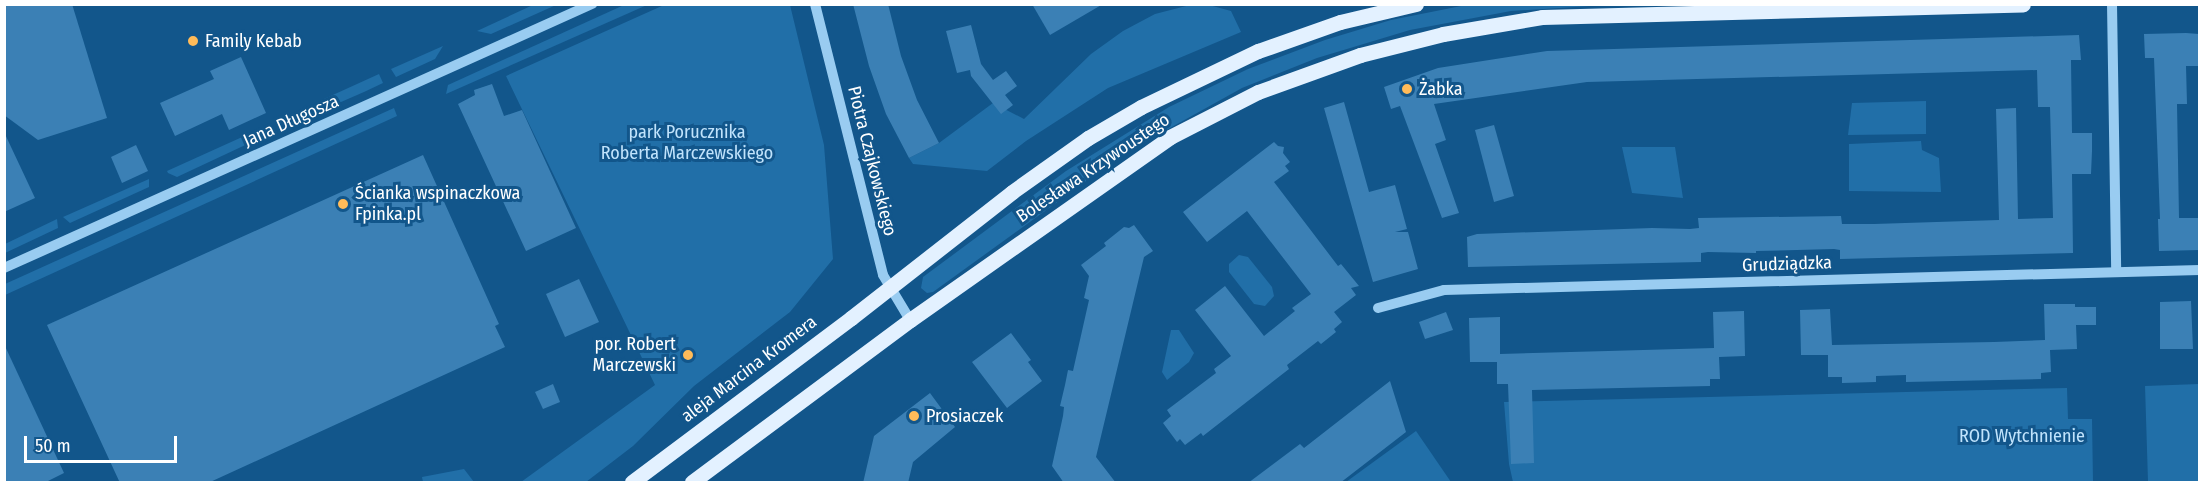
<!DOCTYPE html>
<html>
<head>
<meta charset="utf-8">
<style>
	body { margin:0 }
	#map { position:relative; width:2204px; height:487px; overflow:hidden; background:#12568b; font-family:"Fira Sans Condensed",sans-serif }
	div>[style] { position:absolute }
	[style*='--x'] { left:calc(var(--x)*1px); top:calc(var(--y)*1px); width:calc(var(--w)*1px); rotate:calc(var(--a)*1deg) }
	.green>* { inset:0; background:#216fa8 }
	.building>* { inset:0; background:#3b80b5 }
	.minor>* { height:10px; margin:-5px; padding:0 5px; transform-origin:5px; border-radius:5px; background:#99ccf1 }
	.major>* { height:15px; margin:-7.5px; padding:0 7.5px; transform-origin:7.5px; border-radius:7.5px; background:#e3f1ff }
	.dots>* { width:16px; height:16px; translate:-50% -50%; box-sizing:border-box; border:3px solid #12568b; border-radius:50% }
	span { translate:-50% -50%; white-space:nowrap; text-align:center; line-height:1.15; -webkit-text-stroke:6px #12568b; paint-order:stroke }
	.poi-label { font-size:18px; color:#fff }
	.left { translate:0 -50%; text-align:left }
	.right { translate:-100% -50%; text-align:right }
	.street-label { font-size:18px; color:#fff }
	.park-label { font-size:18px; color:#c0e3fc }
	.frame { position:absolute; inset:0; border:6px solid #fff; pointer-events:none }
	.scale { position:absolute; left:24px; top:436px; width:153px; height:27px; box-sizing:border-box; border:3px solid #fff; border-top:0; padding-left:8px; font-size:18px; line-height:21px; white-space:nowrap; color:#fff; -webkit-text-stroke:4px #12568b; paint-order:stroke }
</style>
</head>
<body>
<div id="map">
	<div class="green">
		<i style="clip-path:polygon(1471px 4px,1606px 5px,1511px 11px,1410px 30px,1317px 58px,1242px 88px,1125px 153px,933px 292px,927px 293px,921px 288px,923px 277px,1066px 171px,1169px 107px,1248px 69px,1325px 40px,1391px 20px)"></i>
		<i style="clip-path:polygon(533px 5px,556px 5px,491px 34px,477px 31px)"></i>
		<i style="clip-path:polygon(624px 5px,647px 5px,446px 94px,448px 85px)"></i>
		<i style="clip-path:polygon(664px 5px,790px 5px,824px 145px,833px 259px,790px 312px,694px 386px,633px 446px,586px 482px,521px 482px,655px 385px,506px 76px)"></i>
		<i style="clip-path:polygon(1190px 5px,1209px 5px,1231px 11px,1241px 32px,1108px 88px,1026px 141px,987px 171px,913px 164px,909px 158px,939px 143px,993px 103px,1024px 119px,1091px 54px,1123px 31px,1155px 14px)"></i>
		<i style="clip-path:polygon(443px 46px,435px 59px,396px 77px,391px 69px)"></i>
		<i style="clip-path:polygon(379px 74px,383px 83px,364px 92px,341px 102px,324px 99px)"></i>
		<i style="clip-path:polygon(1926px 101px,1926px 134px,1848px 135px,1852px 103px)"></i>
		<i style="clip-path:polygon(394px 108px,397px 116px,5px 295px,5px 284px)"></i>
		<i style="clip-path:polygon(269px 125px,269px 134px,177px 177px,168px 173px,167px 171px)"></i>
		<i style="clip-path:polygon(1921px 141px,1922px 150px,1939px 158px,1941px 192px,1849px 191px,1849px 144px)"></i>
		<i style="clip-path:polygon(1622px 147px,1675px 147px,1683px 198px,1632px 193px)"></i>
		<i style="clip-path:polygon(149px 179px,149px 187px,70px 223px,63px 217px)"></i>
		<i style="clip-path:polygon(57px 219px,58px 228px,5px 253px,5px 244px)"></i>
		<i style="clip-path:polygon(1239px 255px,1248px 257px,1272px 287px,1274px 296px,1265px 306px,1254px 304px,1229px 272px,1229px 264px)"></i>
		<i style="clip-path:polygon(1171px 330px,1179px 330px,1194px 353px,1189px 362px,1167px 380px,1162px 372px)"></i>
		<i style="clip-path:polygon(2199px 384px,2199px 482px,2148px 482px,2145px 386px)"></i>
		<i style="clip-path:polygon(2067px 388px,2068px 419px,2092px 419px,2093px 482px,1513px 482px,1509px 464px,1504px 402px)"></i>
		<i style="clip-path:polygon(1416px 431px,1451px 482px,1346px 482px)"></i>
		<i style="clip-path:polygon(464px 469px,474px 482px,423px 482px,422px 477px)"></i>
	</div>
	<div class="building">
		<i style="clip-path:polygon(4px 4px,72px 4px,107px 118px,38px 140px,4px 115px)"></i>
		<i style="clip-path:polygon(853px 4px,888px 4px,901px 56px,917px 100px,939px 143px,909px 158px,886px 114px,869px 66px)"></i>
		<i style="clip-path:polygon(1032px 4px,1103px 4px,1050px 35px)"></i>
		<i style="clip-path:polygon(971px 25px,981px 64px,993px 80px,1006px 71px,1017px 86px,1005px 95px,1013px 105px,1001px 114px,971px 76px,970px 70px,957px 73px,946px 31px)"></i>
		<i style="clip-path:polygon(2186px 33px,2199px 34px,2199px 66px,2186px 66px,2187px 104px,2177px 104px,2179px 218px,2199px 218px,2199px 250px,2159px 251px,2158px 219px,2160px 219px,2154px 58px,2145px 58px,2144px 34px)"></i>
		<i style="clip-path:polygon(2079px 35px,2081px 60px,2071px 60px,2072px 133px,2092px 133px,2092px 151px,2091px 174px,2072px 174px,2073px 253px,1840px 259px,1840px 250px,1834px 249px,1756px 251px,1756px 253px,1708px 252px,1701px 253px,1701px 262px,1468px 267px,1467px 237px,1477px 234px,1652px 228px,1690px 229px,1699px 228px,1698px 218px,1841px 216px,1842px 224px,1874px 224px,1999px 220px,1996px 109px,2016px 108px,2018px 219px,2053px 218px,2050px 107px,2038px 107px,2037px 70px,1587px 82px,1434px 104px,1446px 140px,1435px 144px,1459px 213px,1442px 218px,1400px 106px,1391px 109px,1384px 87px,1438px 68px,1547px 51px)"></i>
		<i style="clip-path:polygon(241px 57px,266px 113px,229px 130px,222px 114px,175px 136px,160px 103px,214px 79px,210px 71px)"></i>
		<i style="clip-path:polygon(492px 84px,504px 116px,522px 110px,576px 228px,526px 251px,458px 104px,475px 95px,474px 90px)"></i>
		<i style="clip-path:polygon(1344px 102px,1369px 192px,1395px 185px,1407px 229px,1395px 232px,1408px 232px,1418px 269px,1373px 282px,1324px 108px)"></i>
		<i style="clip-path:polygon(1494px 125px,1514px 196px,1494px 202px,1475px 130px)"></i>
		<i style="clip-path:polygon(4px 132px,35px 198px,4px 212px)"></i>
		<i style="clip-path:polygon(1274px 142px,1278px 146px,1284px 147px,1283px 153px,1290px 162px,1285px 166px,1289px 171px,1274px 182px,1338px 266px,1341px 264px,1359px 286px,1351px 288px,1356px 295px,1334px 312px,1342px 322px,1334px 329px,1336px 332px,1321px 344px,1318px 341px,1287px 365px,1289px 369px,1203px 436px,1201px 433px,1185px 445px,1180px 439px,1177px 442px,1163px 423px,1171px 416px,1167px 410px,1216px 373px,1214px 369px,1231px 356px,1195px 310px,1225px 286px,1264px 336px,1295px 311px,1292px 308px,1311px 294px,1247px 211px,1207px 242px,1183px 212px)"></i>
		<i style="clip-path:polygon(136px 145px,148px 171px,122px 183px,111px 157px)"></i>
		<i style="clip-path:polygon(423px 155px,499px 324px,495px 326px,505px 347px,208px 483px,120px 483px,47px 325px)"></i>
		<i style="clip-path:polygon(1134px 225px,1153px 251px,1144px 257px,1096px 457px,1116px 483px,1064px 483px,1052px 466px,1063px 416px,1064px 407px,1060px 406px,1065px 385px,1068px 370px,1073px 371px,1075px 362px,1089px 300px,1084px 298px,1089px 276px,1081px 265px,1106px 246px,1104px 243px,1124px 227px,1129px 228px)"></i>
		<i style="clip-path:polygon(579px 279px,599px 322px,565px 337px,546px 294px)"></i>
		<i style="clip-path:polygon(2191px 301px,2193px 349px,2160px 349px,2160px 302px)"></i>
		<i style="clip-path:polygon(2044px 304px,2075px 304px,2075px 307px,2096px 307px,2096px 325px,2076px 325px,2077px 349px,2050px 350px,2051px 372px,2041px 373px,2041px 379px,1906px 382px,1906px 375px,1876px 376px,1876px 382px,1842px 383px,1842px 377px,1828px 377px,1828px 355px,1801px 355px,1800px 310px,1830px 309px,1832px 345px,1994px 342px,2045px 340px)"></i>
		<i style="clip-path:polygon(1744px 311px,1745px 356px,1719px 357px,1720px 379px,1710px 379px,1710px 386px,1532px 390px,1534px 463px,1511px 464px,1508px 384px,1497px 384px,1497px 362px,1470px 362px,1469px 318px,1500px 317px,1500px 354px,1608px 351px,1714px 348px,1713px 312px)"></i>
		<i style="clip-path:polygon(1446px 312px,1453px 330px,1425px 339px,1419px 322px)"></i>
		<i style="clip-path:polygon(1011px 333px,1031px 360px,1028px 362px,1042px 381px,1007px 408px,972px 362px)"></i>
		<i style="clip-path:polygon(4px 344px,64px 473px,44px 483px,4px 483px)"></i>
		<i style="clip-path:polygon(1390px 381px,1406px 432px,1340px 483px,1248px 483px,1300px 444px,1304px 448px)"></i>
		<i style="clip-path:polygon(553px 384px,560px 402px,543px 409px,535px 392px)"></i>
		<i style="clip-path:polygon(930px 393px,955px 427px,913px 462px,908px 483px,863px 483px,874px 436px)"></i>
	</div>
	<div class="minor">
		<i style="--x:815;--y:4;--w:279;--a:75.9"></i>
		<i style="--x:883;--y:275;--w:52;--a:59"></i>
		<i style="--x:2112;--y:4;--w:268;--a:89.1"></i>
		<i style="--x:4;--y:268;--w:645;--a:-24.18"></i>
		<i style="--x:1378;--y:308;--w:68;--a:-15.3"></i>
		<i style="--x:1444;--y:290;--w:756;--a:-1.52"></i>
	</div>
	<div class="major">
		<i style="--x:632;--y:482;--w:274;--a:-36.8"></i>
		<i style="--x:851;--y:318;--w:204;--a:-38"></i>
		<i style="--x:1012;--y:192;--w:93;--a:-35.4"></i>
		<i style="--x:1088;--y:138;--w:61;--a:-30.3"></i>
		<i style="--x:1141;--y:107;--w:130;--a:-25.6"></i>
		<i style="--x:1258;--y:51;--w:87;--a:-19.5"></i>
		<i style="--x:1340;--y:22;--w:78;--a:-13.3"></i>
		<i style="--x:692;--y:482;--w:272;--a:-36.6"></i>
		<i style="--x:910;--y:320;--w:318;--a:-35.1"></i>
		<i style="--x:1170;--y:137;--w:99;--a:-27.1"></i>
		<i style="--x:1258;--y:92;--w:109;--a:-19.9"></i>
		<i style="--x:1360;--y:55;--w:86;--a:-14.2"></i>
		<i style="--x:1443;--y:34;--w:100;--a:-9.7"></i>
		<i style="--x:1542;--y:17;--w:481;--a:-1.5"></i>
	</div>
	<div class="dots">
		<i style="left:193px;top:41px;background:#ffbb59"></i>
		<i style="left:1407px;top:89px;background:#ffbb59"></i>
		<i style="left:343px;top:204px;background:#ffbb59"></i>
		<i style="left:688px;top:355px;background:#ffbb59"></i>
		<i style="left:914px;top:416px;background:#ffbb59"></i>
	</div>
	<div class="poi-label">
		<span class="left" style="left:205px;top:41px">Family Kebab</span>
		<span class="left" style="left:1419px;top:89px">Żabka</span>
		<span class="left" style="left:355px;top:204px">Ścianka wspinaczkowa<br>Fpinka.pl</span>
		<span class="right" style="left:676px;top:355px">por. Robert<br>Marczewski</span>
		<span class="left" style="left:926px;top:416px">Prosiaczek</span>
	</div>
	<div class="street-label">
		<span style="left:291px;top:121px;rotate:-24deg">Jana Długosza</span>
		<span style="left:872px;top:161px;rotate:76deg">Piotra Czajkowskiego</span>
		<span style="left:1093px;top:168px;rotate:-34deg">Bolesława Krzywoustego</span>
		<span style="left:1787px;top:264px;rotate:-2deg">Grudziądzka</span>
		<span style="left:749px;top:369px;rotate:-37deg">aleja Marcina Kromera</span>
	</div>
	<div class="park-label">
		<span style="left:687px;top:143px">park Porucznika<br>Roberta Marczewskiego</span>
		<span style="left:2022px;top:436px">ROD Wytchnienie</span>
	</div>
	<div class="frame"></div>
	<div class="scale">50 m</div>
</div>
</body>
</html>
